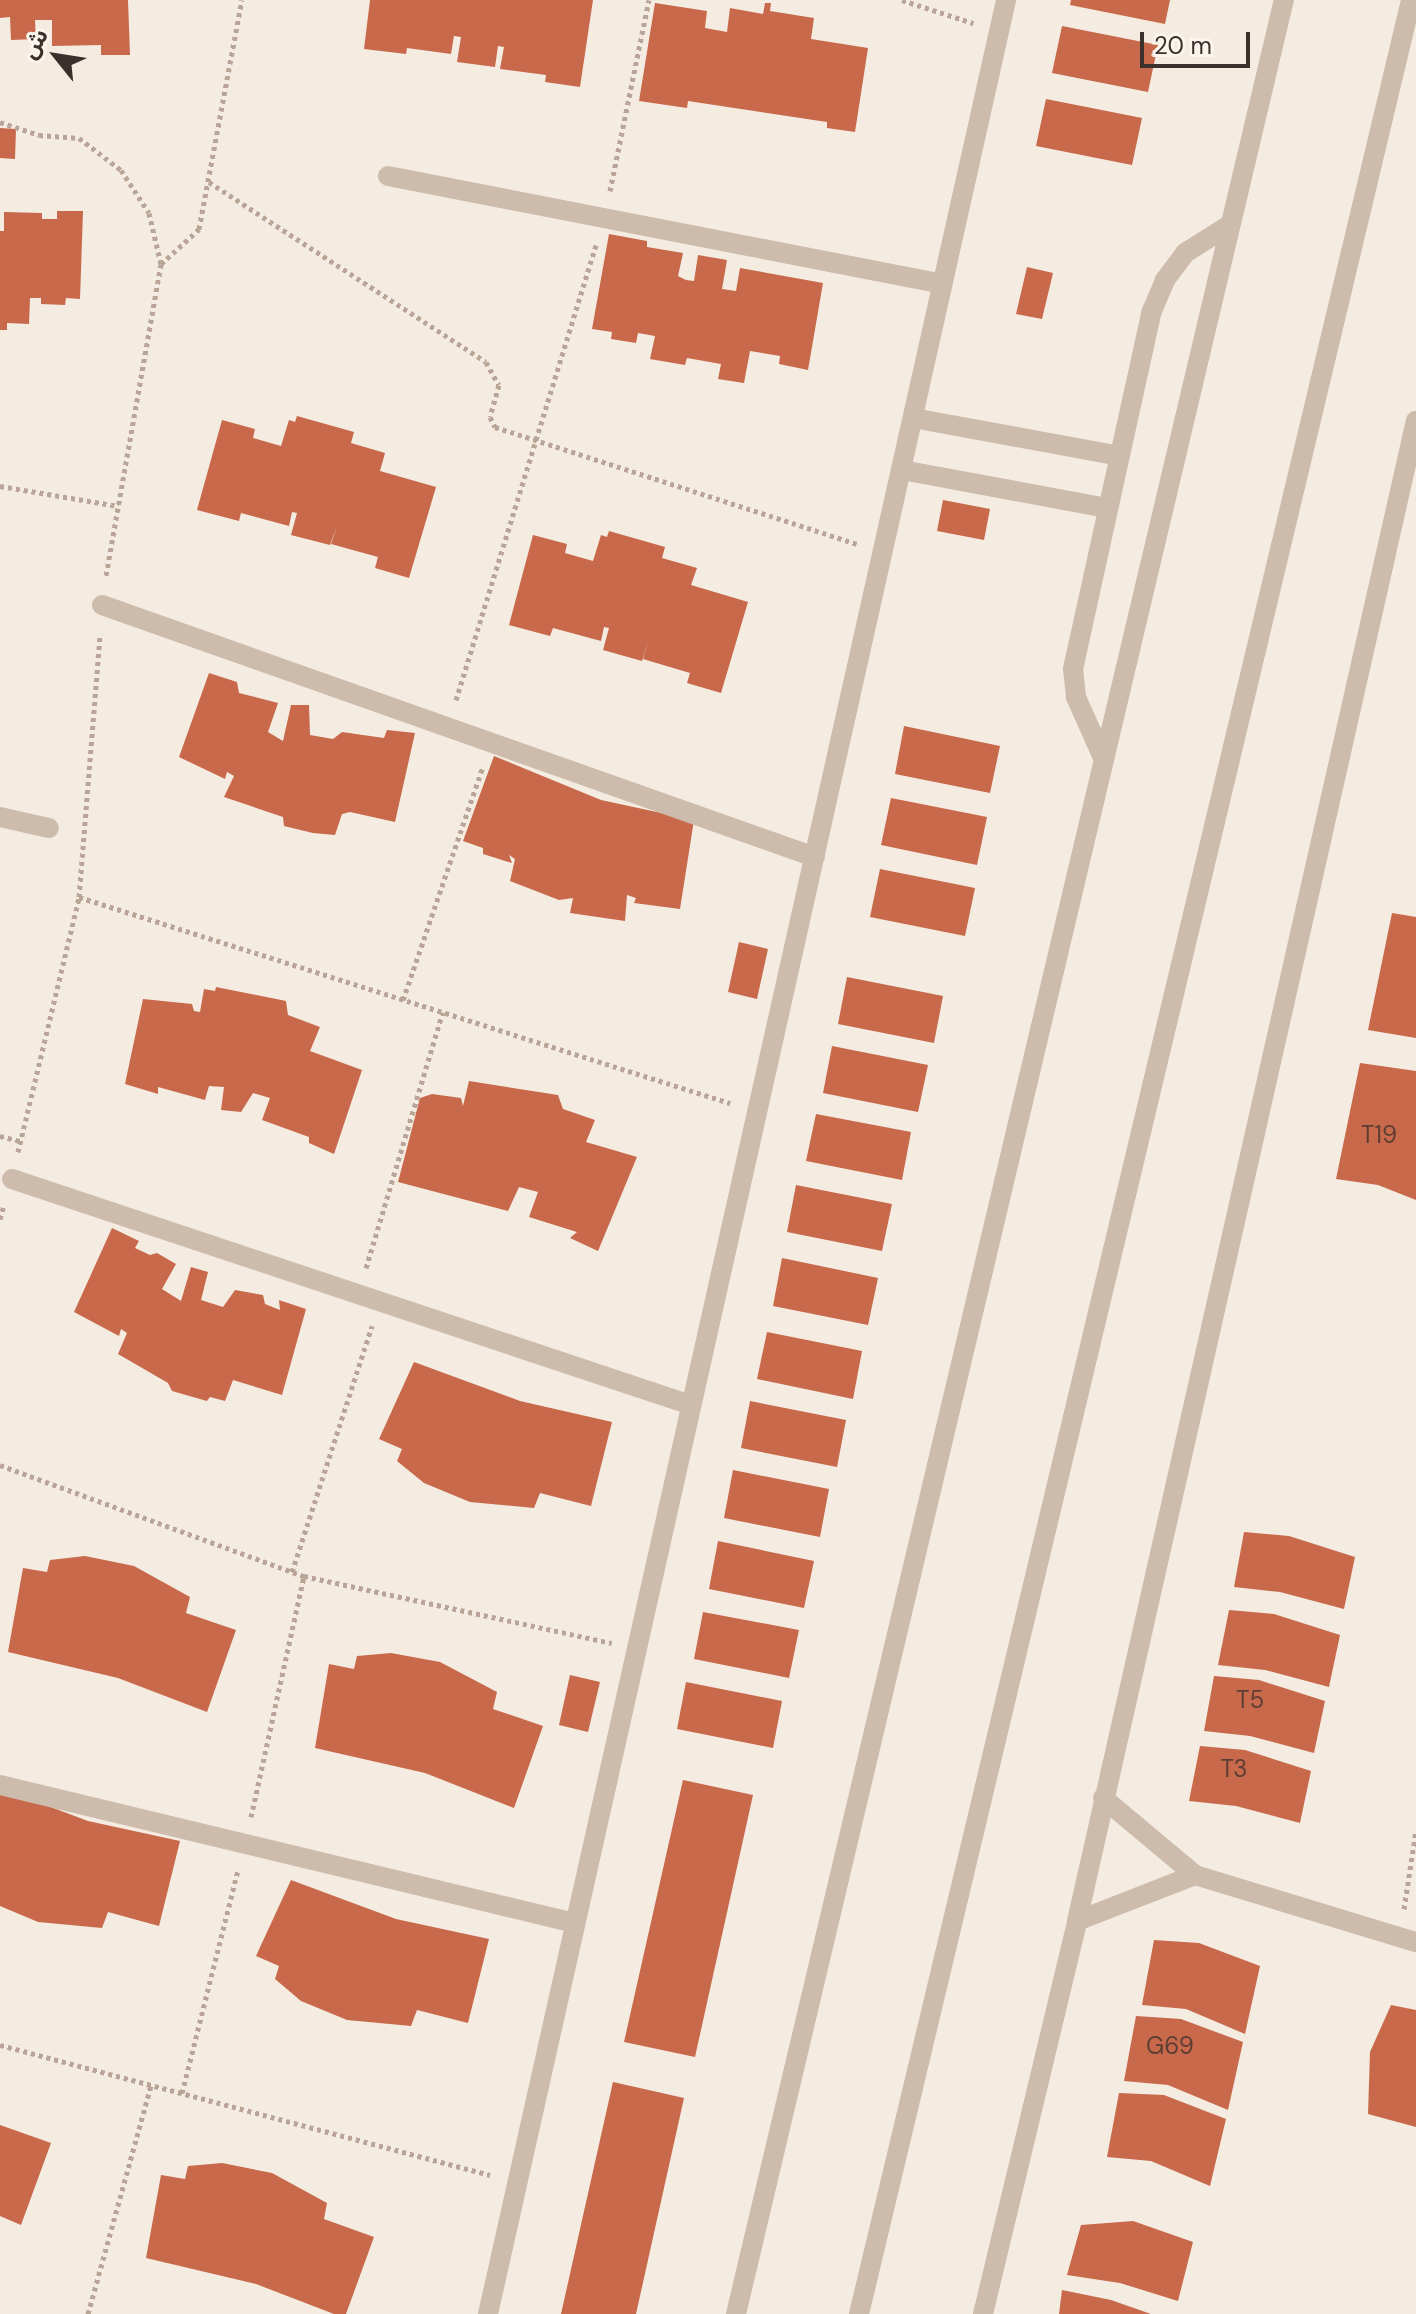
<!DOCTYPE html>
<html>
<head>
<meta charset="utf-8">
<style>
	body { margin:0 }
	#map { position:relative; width:1416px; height:2314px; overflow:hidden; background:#f4ebe1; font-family:"DM Sans","Noto Sans Arabic",sans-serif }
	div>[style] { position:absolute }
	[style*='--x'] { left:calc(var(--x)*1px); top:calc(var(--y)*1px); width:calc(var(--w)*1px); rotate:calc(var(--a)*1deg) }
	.building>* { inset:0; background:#c8694b }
	.path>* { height:5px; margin-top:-2.5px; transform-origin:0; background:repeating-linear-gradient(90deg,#b9a596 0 4px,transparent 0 8px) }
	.street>* { height:20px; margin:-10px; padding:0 10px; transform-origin:10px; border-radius:10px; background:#cdbbac }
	span { translate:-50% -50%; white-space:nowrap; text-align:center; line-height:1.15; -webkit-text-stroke:6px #fbf5ee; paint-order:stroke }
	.number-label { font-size:24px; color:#5e3e33 }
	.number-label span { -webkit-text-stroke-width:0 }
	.north { position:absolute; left:16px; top:16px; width:80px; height:80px; -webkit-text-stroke:6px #fbf5ee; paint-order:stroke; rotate:300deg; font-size:22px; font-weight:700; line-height:32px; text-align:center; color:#3b302b }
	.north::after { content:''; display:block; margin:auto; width:28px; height:36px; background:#3b302b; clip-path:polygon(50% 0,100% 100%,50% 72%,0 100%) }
	.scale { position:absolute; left:1140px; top:32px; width:110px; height:36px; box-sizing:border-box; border:4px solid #3b302b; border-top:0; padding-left:10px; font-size:24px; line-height:28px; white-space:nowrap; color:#3b302b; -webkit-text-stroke:6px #fbf5ee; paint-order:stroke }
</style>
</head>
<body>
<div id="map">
	<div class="building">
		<i style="clip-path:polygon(0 0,128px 0,130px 55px,101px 55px,101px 45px,52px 46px,52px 20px,35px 20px,36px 39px,11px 40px,10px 17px,0 18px)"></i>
		<i style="clip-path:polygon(370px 0,593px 0,580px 87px,545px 82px,546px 75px,500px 69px,504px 47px,498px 46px,495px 67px,457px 62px,461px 37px,454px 36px,451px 54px,407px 48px,406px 54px,364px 49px)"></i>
		<i style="clip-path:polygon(1071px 0,1170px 0,1165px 24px,1070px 5px)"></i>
		<i style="clip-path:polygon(655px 3px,707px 11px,705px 28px,727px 32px,730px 8px,763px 14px,765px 3px,771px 3px,770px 11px,814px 18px,811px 39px,868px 48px,855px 132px,827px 128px,827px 122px,688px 101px,687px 108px,639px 101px)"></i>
		<i style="clip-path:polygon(1062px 26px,1158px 45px,1148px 92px,1052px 73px)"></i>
		<i style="clip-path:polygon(1046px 99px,1142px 118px,1132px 165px,1036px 146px)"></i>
		<i style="clip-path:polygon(0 128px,16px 129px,15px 159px,0 158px)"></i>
		<i style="clip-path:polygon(57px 211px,83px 211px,80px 299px,66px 298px,65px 305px,41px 304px,41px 298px,30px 298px,29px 324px,7px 323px,7px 330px,0 330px,0 231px,4px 231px,4px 212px,42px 213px,42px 219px,57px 219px)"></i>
		<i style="clip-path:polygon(609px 234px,647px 241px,647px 247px,683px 253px,678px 276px,686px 280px,694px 281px,698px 255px,727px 260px,722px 289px,736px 291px,740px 268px,823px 283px,808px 370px,779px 364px,780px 356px,750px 351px,744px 383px,718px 379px,721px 364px,687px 358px,685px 365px,650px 359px,655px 336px,638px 333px,636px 343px,611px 339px,612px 332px,592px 329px)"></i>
		<i style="clip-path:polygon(1027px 267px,1053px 273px,1042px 319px,1016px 314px)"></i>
		<i style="clip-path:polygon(297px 416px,354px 432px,351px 443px,385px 453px,380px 471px,436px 487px,409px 578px,375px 568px,378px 557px,331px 544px,337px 526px,330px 545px,291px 535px,297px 513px,292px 512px,289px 526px,241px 513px,239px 521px,197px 510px,222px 420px,255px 429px,253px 438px,281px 446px,289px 420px,295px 422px)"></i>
		<i style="clip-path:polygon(943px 500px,990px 509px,984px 540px,937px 531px)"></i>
		<i style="clip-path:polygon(609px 531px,665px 547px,662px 558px,697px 568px,691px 585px,748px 602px,721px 693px,687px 683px,690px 673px,643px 659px,648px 641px,642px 661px,603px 650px,609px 628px,604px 627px,601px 641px,553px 628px,550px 636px,509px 625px,533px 535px,567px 544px,565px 553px,593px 561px,601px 535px,607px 537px)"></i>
		<i style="clip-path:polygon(209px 673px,237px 682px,239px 693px,278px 703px,268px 732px,283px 741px,291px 705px,309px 705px,310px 735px,333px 739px,342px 732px,384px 738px,387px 730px,415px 733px,395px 822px,350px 812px,342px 814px,335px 835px,313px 833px,284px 826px,283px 817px,224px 797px,234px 776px,227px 772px,225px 779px,179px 757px)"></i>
		<i style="clip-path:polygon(904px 726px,1000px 746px,990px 793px,895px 774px)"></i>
		<i style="clip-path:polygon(494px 756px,601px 800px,694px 820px,680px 909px,634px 903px,636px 898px,627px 895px,625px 921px,570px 913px,573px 898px,559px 900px,510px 881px,515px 859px,509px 855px,512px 863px,483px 854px,483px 848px,463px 841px)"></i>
		<i style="clip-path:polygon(891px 798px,987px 817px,977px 865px,881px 845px)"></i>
		<i style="clip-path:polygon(880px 869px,975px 888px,965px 936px,870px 917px)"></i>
		<i style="clip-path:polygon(1392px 913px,1416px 917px,1416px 1038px,1368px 1030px)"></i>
		<i style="clip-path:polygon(739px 942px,768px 949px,757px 999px,728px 992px)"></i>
		<i style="clip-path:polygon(847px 977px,943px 996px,934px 1043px,838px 1024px)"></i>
		<i style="clip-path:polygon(216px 987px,286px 1001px,288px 1015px,320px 1027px,310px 1051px,362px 1070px,334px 1154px,309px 1143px,309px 1137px,262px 1120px,270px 1098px,253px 1093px,241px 1112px,221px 1110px,224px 1087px,209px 1086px,205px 1100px,158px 1087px,158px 1094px,125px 1084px,143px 999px,192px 1004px,194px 1011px,200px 1012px,204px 989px,215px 991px)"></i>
		<i style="clip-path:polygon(832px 1046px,928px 1065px,918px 1112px,823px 1093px)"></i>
		<i style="clip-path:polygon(1360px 1063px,1416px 1071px,1416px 1200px,1378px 1185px,1336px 1179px)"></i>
		<i style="clip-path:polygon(469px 1081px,558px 1095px,563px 1109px,595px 1120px,586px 1142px,637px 1157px,598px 1251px,570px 1238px,577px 1232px,529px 1217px,538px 1192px,519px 1187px,508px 1211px,398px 1182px,420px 1098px,432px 1094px,461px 1098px,463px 1106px)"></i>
		<i style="clip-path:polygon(816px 1114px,911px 1132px,902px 1180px,806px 1161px)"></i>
		<i style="clip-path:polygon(796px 1185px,892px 1204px,882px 1251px,787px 1232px)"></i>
		<i style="clip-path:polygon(112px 1228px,139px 1241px,135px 1248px,150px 1255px,157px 1253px,176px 1264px,162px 1289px,181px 1301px,191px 1267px,208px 1272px,201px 1300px,223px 1307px,235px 1290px,263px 1295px,265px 1304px,280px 1310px,279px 1300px,306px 1309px,282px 1395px,233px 1380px,225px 1401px,210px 1397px,207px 1401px,172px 1391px,168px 1383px,118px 1354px,127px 1333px,121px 1329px,119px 1336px,74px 1312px)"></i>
		<i style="clip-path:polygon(782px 1258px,878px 1278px,868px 1325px,773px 1306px)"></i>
		<i style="clip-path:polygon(767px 1332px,862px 1351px,853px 1399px,757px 1379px)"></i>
		<i style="clip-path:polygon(414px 1362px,520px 1401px,612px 1422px,591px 1506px,540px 1493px,534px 1508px,470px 1502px,424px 1483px,397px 1461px,402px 1449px,379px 1439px)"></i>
		<i style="clip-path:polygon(750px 1401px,846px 1420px,837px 1467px,741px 1448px)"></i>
		<i style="clip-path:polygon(733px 1470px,829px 1489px,820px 1537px,724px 1518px)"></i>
		<i style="clip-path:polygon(1244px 1532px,1289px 1536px,1355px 1557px,1344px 1609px,1280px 1592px,1234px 1587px)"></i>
		<i style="clip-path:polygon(718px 1541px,814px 1561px,804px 1608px,709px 1589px)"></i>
		<i style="clip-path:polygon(85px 1556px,134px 1566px,190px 1597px,186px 1613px,236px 1630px,207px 1712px,118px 1678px,8px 1652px,23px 1568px,47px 1572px,50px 1560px)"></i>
		<i style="clip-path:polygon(1229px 1610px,1274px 1614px,1340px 1635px,1329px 1687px,1265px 1670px,1218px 1665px)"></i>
		<i style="clip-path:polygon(703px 1612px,799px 1630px,789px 1678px,694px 1659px)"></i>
		<i style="clip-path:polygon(391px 1653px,440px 1662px,497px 1692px,493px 1709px,543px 1726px,514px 1808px,425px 1773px,315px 1748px,329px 1664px,354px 1669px,357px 1656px)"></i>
		<i style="clip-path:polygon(570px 1675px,600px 1682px,588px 1732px,559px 1725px)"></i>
		<i style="clip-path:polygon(1214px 1676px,1259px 1680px,1325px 1701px,1314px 1753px,1250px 1736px,1204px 1731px)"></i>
		<i style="clip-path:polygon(686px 1682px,782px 1701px,773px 1748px,677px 1729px)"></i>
		<i style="clip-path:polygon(1200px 1746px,1245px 1750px,1311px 1771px,1300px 1823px,1236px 1806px,1189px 1801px)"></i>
		<i style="clip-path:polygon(683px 1780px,753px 1795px,695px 2057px,624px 2042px)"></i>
		<i style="clip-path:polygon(0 1788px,88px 1821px,180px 1841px,159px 1926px,108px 1912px,102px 1928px,38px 1922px,0 1906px)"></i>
		<i style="clip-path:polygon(291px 1880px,396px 1919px,489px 1939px,468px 2023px,417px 2010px,411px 2026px,347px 2020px,301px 2001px,275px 1979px,279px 1966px,256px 1956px)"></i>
		<i style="clip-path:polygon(1154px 1940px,1199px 1943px,1260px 1966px,1245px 2034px,1186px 2009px,1142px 2005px)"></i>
		<i style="clip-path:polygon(1391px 2005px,1416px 2010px,1416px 2127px,1368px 2114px,1370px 2052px)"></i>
		<i style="clip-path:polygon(1136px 2016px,1181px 2019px,1243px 2042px,1228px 2110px,1168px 2085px,1124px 2081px)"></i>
		<i style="clip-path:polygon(613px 2082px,684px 2098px,636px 2314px,561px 2314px)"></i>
		<i style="clip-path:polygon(1119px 2093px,1164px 2095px,1226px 2119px,1210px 2186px,1151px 2161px,1107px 2157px)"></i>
		<i style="clip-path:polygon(0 2125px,51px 2143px,21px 2225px,0 2216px)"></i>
		<i style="clip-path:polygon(222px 2163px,272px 2173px,327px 2203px,324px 2219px,374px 2237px,346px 2314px,334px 2314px,256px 2284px,146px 2258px,161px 2175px,185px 2179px,188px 2166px)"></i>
		<i style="clip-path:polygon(1133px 2221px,1193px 2242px,1178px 2301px,1120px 2283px,1067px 2275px,1081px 2225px)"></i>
		<i style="clip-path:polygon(1062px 2290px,1111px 2300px,1151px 2314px,1059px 2314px)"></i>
	</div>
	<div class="path">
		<i style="--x:902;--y:0;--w:75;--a:17.9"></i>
		<i style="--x:0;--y:122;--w:41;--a:18.4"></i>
		<i style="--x:39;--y:135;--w:40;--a:4.3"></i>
		<i style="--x:79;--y:138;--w:53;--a:37.3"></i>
		<i style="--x:121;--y:170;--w:51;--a:56.9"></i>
		<i style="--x:149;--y:213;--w:52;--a:76.8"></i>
		<i style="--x:161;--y:264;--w:318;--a:100"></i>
		<i style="--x:209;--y:182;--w:330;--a:33"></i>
		<i style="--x:486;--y:362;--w:26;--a:61"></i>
		<i style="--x:499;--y:385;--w:33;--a:106"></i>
		<i style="--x:490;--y:417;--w:11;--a:63"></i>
		<i style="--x:495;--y:427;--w:380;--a:17.9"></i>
		<i style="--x:610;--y:191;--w:195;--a:-78.5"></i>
		<i style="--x:161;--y:264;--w:52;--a:-42.6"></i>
		<i style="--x:199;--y:229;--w:233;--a:-79.4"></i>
		<i style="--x:0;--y:486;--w:120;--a:9.6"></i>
		<i style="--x:456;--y:700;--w:478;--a:-72.9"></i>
		<i style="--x:79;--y:897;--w:683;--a:17.56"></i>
		<i style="--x:403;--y:1000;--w:247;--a:-71.1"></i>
		<i style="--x:0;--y:1136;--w:21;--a:14"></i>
		<i style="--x:18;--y:1152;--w:262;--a:-76.5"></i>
		<i style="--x:79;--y:897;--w:264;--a:-85.4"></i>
		<i style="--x:0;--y:1219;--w:15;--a:-74"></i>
		<i style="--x:366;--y:1268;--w:267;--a:-73.3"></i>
		<i style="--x:0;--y:1465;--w:324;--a:20.1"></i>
		<i style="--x:304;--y:1576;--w:315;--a:12.3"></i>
		<i style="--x:292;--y:1572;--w:259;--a:-72"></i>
		<i style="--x:251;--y:1817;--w:247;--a:-77.6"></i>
		<i style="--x:1404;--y:1909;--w:79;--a:-81.3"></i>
		<i style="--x:0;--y:2045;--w:507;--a:14.86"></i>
		<i style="--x:182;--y:2093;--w:230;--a:-75.9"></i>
		<i style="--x:88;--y:2314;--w:238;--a:-74.6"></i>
	</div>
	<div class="street">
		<i style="--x:388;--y:176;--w:565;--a:11.01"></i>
		<i style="--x:913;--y:418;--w:210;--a:10.4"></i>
		<i style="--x:902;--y:470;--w:209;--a:10.5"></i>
		<i style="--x:102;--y:605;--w:756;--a:19.47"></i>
		<i style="--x:1104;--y:760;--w:69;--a:-114"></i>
		<i style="--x:1076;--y:697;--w:28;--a:-96"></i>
		<i style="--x:1073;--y:669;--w:367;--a:-77.6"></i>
		<i style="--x:1152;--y:311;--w:34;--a:-67"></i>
		<i style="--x:1165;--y:280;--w:34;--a:-53"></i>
		<i style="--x:1185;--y:253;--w:54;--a:-32.2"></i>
		<i style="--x:0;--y:817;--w:50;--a:12.7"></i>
		<i style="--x:12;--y:1179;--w:716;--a:18.41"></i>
		<i style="--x:0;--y:1785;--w:591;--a:13.5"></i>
		<i style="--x:1103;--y:1798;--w:120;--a:39.9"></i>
		<i style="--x:1195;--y:1875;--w:231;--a:16.9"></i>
		<i style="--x:1077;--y:1921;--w:127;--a:-21.3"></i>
		<i style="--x:488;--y:2314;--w:2371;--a:-77.38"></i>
		<i style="--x:736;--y:2314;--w:2378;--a:-76.68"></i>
		<i style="--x:859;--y:2314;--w:2379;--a:-76.58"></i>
		<i style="--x:983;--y:2314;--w:404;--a:-76.5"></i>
		<i style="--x:1077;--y:1921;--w:1538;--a:-77.27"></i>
	</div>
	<div class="number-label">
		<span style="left:1379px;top:1135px">T19</span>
		<span style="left:1250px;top:1700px">T5</span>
		<span style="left:1234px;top:1769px">T3</span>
		<span style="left:1170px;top:2046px">G69</span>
	</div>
	<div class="north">ش</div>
	<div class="scale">20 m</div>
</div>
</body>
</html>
